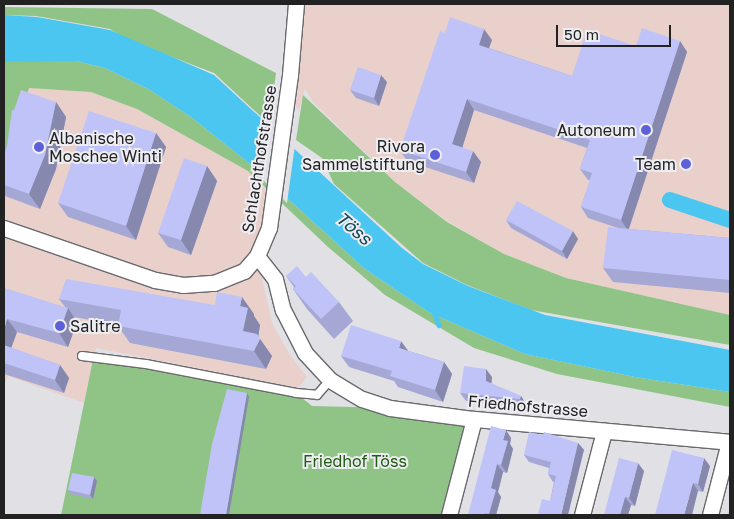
<!DOCTYPE html>
<html>
<head>
<meta charset="utf-8">
<style>
	body { margin:0 }
	#map { position:relative; width:734px; height:519px; overflow:hidden; background:#e0e0e5; font-family:"Golos Text",sans-serif }
	div>[style] { position:absolute }
	[style*='--x'] { left:calc(var(--x)*1px); top:calc(var(--y)*1px); width:calc(var(--w)*1px); rotate:calc(var(--a)*1deg) }
	.industrial>* { inset:0; background:#ead0cb }
	.green>* { inset:0; background:#90c486 }
	.water>* { inset:0; background:#4ac6f1 }
	.pier>* { inset:0; background:#e0e0e5 }
	.stream>* { height:4.5px; margin:-2.25px; padding:0 2.25px; transform-origin:2.25px; border-radius:2.25px; background:#4ac6f1 }
	.canal>* { height:16px; margin:-8px; padding:0 8px; transform-origin:8px; border-radius:8px; background:#4ac6f1 }
	.roads { filter:drop-shadow(1px 0 #69696d) drop-shadow(-1px 0 #69696d) drop-shadow(0 1px #69696d) drop-shadow(0 -1px #69696d) }
	.service>* { height:8px; margin:-4px; padding:0 4px; transform-origin:4px; border-radius:4px; background:#fff }
	.minor>* { height:15px; margin:-7.5px; padding:0 7.5px; transform-origin:7.5px; border-radius:7.5px; background:#fff }
	.wall>* { inset:0; background:#a5a8d5 }
	.shaded-wall>* { inset:0; background:#8688ae }
	.building>* { inset:0; background:#c0c3f8 }
	.dots>* { width:14px; height:14px; translate:-50% -50%; box-sizing:border-box; border:2px solid #ededf2; border-radius:50% }
	span { translate:-50% -50%; white-space:nowrap; text-align:center; line-height:1.15; -webkit-text-stroke:4px #ededf2; paint-order:stroke }
	.poi-label { font-size:16px; color:#222223 }
	.right { translate:-100% -50%; text-align:right }
	.left { translate:0 -50%; text-align:left }
	.street-label { font-size:16px; color:#222223 }
	.park-label { font-size:16px; color:#1f5c11 }
	.water-label { font-size:18px; color:#13485a; font-style:italic }
	.frame { position:absolute; inset:0; border:5px solid #222223; pointer-events:none }
	.scale { position:absolute; left:556px; top:25px; width:115px; height:22px; box-sizing:border-box; border:2px solid #222223; border-top:0; padding-left:6px; font-size:15px; line-height:18px; white-space:nowrap; color:#222223; -webkit-text-stroke:4px #ededf2; paint-order:stroke }
</style>
</head>
<body>
<div id="map">
	<div class="industrial">
		<i style="clip-path:polygon(296px 4px,730px 4px,730px 315px,566px 278px,504px 254px,447px 221px,395px 182px,313px 102px,305px 89px,299px 110px,287px 99px)"></i>
		<i style="clip-path:polygon(29px 87px,91px 92px,137px 109px,248px 171px,274px 197px,257px 256px,272px 323px,290px 355px,307px 377px,298px 388px,96px 348px,84px 403px,8px 376px,4px 386px,4px 164px)"></i>
	</div>
	<div class="green">
		<i style="clip-path:polygon(4px 7px,152px 9px,276px 73px,269px 124px,214px 73px,128px 40px,110px 29px,36px 16px,4px 15px)"></i>
		<i style="clip-path:polygon(45px 60px,76px 61px,105px 68px,150px 90px,191px 117px,250px 164px,365px 269px,430px 313px,525px 354px,635px 377px,730px 392px,730px 407px,557px 374px,474px 348px,385px 295px,328px 247px,248px 171px,137px 109px,91px 92px,29px 88px,4px 164px,4px 62px)"></i>
		<i style="clip-path:polygon(303px 95px,395px 182px,447px 222px,504px 254px,566px 278px,730px 315px,730px 345px,531px 310px,467px 285px,423px 263px,334px 184px,322px 158px,296px 140px)"></i>
		<i style="clip-path:polygon(94px 355px,296px 393px,312px 406px,391px 408px,474px 419px,449px 515px,61px 515px)"></i>
	</div>
	<div class="water">
		<i style="clip-path:polygon(4px 15px,37px 17px,110px 30px,214px 75px,402px 248px,423px 264px,468px 286px,545px 315px,730px 350px,730px 392px,635px 377px,525px 354px,430px 313px,365px 269px,250px 164px,191px 117px,150px 90px,105px 68px,76px 61px,4px 62px)"></i>
	</div>
	<div class="pier">
		<i style="clip-path:polygon(270px 122px,295px 145px,287px 203px,262px 179px)"></i>
	</div>
	<div class="stream">
		<i style="--x:434;--y:312;--w:14;--a:69"></i>
	</div>
	<div class="canal">
		<i style="--x:670;--y:200;--w:63;--a:18.4"></i>
	</div>
	<div class="roads">
		<div class="service">
			<i style="--x:82;--y:356;--w:64;--a:7.1"></i>
			<i style="--x:146;--y:364;--w:153;--a:10.9"></i>
			<i style="--x:296;--y:393;--w:21;--a:5"></i>
			<i style="--x:317;--y:395;--w:20;--a:-49"></i>
		</div>
		<div class="minor">
			<i style="--x:4;--y:228;--w:160;--a:19"></i>
			<i style="--x:155;--y:280;--w:28;--a:10"></i>
			<i style="--x:183;--y:285;--w:31;--a:-4"></i>
			<i style="--x:214;--y:283;--w:32;--a:-22"></i>
			<i style="--x:244;--y:271;--w:20;--a:-49"></i>
			<i style="--x:257;--y:256;--w:30;--a:-67"></i>
			<i style="--x:269;--y:228;--w:154;--a:-82.2"></i>
			<i style="--x:290;--y:75;--w:71;--a:-85.2"></i>
			<i style="--x:257;--y:256;--w:29;--a:52"></i>
			<i style="--x:275;--y:279;--w:32;--a:76"></i>
			<i style="--x:283;--y:310;--w:48;--a:62.9"></i>
			<i style="--x:305;--y:353;--w:37;--a:47"></i>
			<i style="--x:330;--y:380;--w:37;--a:31"></i>
			<i style="--x:362;--y:399;--w:29;--a:18"></i>
			<i style="--x:390;--y:408;--w:85;--a:7.5"></i>
			<i style="--x:474;--y:419;--w:257;--a:5.1"></i>
			<i style="--x:449;--y:515;--w:99;--a:-75.4"></i>
			<i style="--x:582;--y:515;--w:87;--a:-75.3"></i>
			<i style="--x:710;--y:515;--w:75;--a:-75.4"></i>
		</div>
	</div>
	<div class="wall">
		<i style="clip-path:polygon(445px 33px,492px 40px,489px 48px,572px 76px,636px 46px,680px 41px,687px 52px,629px 229px,730px 238px,730px 293px,613px 282px,603px 268px,618px 228px,588px 218px,581px 207px,590px 180px,588px 180px,580px 169px,587px 148px,474px 110px,462px 148px,481px 162px,474px 183px,407px 161px,400px 150px)"></i>
		<i style="clip-path:polygon(387px 82px,379px 106px,356px 98px,350px 90px)"></i>
		<i style="clip-path:polygon(56px 102px,66px 117px,56px 169px,40px 209px,5px 196px,4px 195px,4px 155px,7px 146px,14px 110px)"></i>
		<i style="clip-path:polygon(156px 133px,166px 147px,136px 240px,68px 217px,58px 203px)"></i>
		<i style="clip-path:polygon(207px 166px,217px 181px,191px 255px,168px 247px,158px 233px)"></i>
		<i style="clip-path:polygon(506px 220px,578px 239px,567px 259px,511px 228px)"></i>
		<i style="clip-path:polygon(286px 276px,306px 277px,339px 302px,353px 321px,334px 339px,307px 309px,293px 289px,294px 287px)"></i>
		<i style="clip-path:polygon(4px 288px,66px 308px,59px 299px,254px 314px,254px 316px,260px 325px,258px 336px,272px 356px,266px 369px,130px 343px,118px 326px,118px 325px,74px 317px,77px 322px,68px 347px,17px 332px,11px 348px,60px 365px,69px 378px,64px 393px,4px 374px)"></i>
		<i style="clip-path:polygon(409px 351px,444px 362px,452px 374px,443px 402px,398px 387px,394px 381px,349px 367px,341px 356px)"></i>
		<i style="clip-path:polygon(492px 377px,491px 384px,521px 396px,526px 404px,526px 407px,466px 401px,460px 393px)"></i>
		<i style="clip-path:polygon(511px 438px,510px 444px,513px 449px,507px 473px,503px 472px,498px 492px,501px 497px,496px 515px,468px 515px)"></i>
		<i style="clip-path:polygon(578px 443px,584px 450px,550px 501px,554px 482px,553px 482px,548px 474px,549px 468px,529px 462px,524px 455px)"></i>
		<i style="clip-path:polygon(710px 466px,703px 492px,698px 491px,655px 515px)"></i>
		<i style="clip-path:polygon(644px 471px,635px 506px,631px 505px,628px 515px,604px 515px)"></i>
		<i style="clip-path:polygon(97px 481px,93px 499px,71px 494px,68px 490px)"></i>
	</div>
	<div class="shaded-wall">
		<i style="clip-path:polygon(484px 29px,492px 40px,486px 56px,479px 45px)"></i>
		<i style="clip-path:polygon(680px 41px,687px 52px,628px 231px,621px 220px)"></i>
		<i style="clip-path:polygon(381px 75px,387px 82px,379px 106px,374px 98px)"></i>
		<i style="clip-path:polygon(467px 99px,474px 110px,460px 155px,452px 144px)"></i>
		<i style="clip-path:polygon(56px 102px,66px 117px,56px 169px,40px 209px,29px 194px)"></i>
		<i style="clip-path:polygon(156px 133px,166px 147px,136px 240px,126px 226px)"></i>
		<i style="clip-path:polygon(473px 151px,481px 162px,474px 183px,466px 172px)"></i>
		<i style="clip-path:polygon(207px 166px,217px 181px,191px 255px,181px 240px)"></i>
		<i style="clip-path:polygon(573px 231px,578px 239px,567px 259px,562px 251px)"></i>
		<i style="clip-path:polygon(242px 297px,254px 314px,254px 316px,260px 325px,257px 345px,260px 339px,272px 356px,266px 369px,254px 351px,243px 331px,240px 306px)"></i>
		<i style="clip-path:polygon(68px 308px,77px 322px,68px 347px,59px 333px)"></i>
		<i style="clip-path:polygon(7px 319px,17px 332px,8px 357px,4px 351px,4px 330px)"></i>
		<i style="clip-path:polygon(401px 341px,409px 352px,399px 348px)"></i>
		<i style="clip-path:polygon(444px 362px,452px 374px,443px 402px,435px 390px)"></i>
		<i style="clip-path:polygon(60px 365px,69px 378px,64px 393px,55px 380px)"></i>
		<i style="clip-path:polygon(486px 369px,492px 377px,491px 389px,486px 381px)"></i>
		<i style="clip-path:polygon(247px 393px,249px 397px,229px 515px,226px 515px)"></i>
		<i style="clip-path:polygon(521px 396px,526px 404px,526px 407px,520px 399px)"></i>
		<i style="clip-path:polygon(506px 430px,511px 438px,510px 444px,513px 449px,507px 473px,501px 465px,503px 440px)"></i>
		<i style="clip-path:polygon(578px 443px,584px 450px,568px 515px,561px 515px)"></i>
		<i style="clip-path:polygon(704px 458px,710px 466px,703px 492px,698px 484px)"></i>
		<i style="clip-path:polygon(638px 463px,644px 471px,635px 506px,629px 498px)"></i>
		<i style="clip-path:polygon(497px 464px,503px 472px,498px 492px,501px 497px,496px 515px,490px 515px,489px 514px,491px 488px)"></i>
		<i style="clip-path:polygon(94px 477px,97px 481px,93px 499px,90px 495px)"></i>
		<i style="clip-path:polygon(693px 483px,698px 491px,692px 515px,684px 515px)"></i>
		<i style="clip-path:polygon(625px 497px,631px 505px,628px 515px,620px 515px)"></i>
	</div>
	<div class="building">
		<i style="clip-path:polygon(450px 17px,484px 29px,479px 45px,572px 76px,587px 30px,636px 46px,642px 28px,680px 41px,621px 220px,581px 207px,592px 173px,580px 169px,590px 140px,467px 99px,452px 144px,473px 151px,466px 172px,400px 150px,440px 31px,445px 33px)"></i>
		<i style="clip-path:polygon(358px 67px,381px 75px,374px 98px,350px 90px)"></i>
		<i style="clip-path:polygon(21px 90px,56px 102px,45px 155px,29px 194px,4px 185px,4px 155px,7px 146px,12px 110px,14px 110px)"></i>
		<i style="clip-path:polygon(89px 111px,156px 133px,126px 226px,58px 203px)"></i>
		<i style="clip-path:polygon(184px 158px,207px 166px,181px 240px,158px 233px)"></i>
		<i style="clip-path:polygon(517px 201px,573px 231px,562px 251px,506px 220px)"></i>
		<i style="clip-path:polygon(608px 227px,730px 238px,730px 280px,603px 268px)"></i>
		<i style="clip-path:polygon(297px 266px,306px 277px,311px 272px,339px 302px,321px 319px,293px 289px,296px 286px,286px 276px)"></i>
		<i style="clip-path:polygon(66px 279px,215px 305px,217px 292px,242px 297px,240px 306px,248px 308px,243px 331px,257px 334px,260px 339px,254px 351px,118px 326px,121px 310px,59px 299px)"></i>
		<i style="clip-path:polygon(4px 288px,68px 308px,59px 333px,7px 319px,4px 330px)"></i>
		<i style="clip-path:polygon(351px 325px,401px 341px,399px 348px,444px 362px,435px 390px,390px 376px,392px 371px,341px 356px)"></i>
		<i style="clip-path:polygon(4px 345px,60px 365px,55px 380px,4px 363px)"></i>
		<i style="clip-path:polygon(464px 366px,486px 369px,486px 381px,521px 396px,520px 399px,460px 393px)"></i>
		<i style="clip-path:polygon(227px 389px,247px 393px,226px 515px,200px 515px,212px 444px)"></i>
		<i style="clip-path:polygon(491px 426px,506px 430px,503px 440px,508px 441px,501px 465px,497px 464px,491px 488px,496px 490px,489px 514px,485px 513px,484px 515px,468px 515px)"></i>
		<i style="clip-path:polygon(529px 432px,543px 435px,544px 432px,578px 443px,561px 515px,538px 515px,542px 499px,550px 501px,556px 476px,548px 474px,551px 462px,524px 455px)"></i>
		<i style="clip-path:polygon(672px 450px,704px 458px,698px 484px,693px 483px,684px 515px,655px 515px)"></i>
		<i style="clip-path:polygon(619px 458px,638px 463px,629px 498px,625px 497px,620px 515px,604px 515px)"></i>
		<i style="clip-path:polygon(72px 473px,94px 477px,90px 495px,68px 490px)"></i>
		<i style="clip-path:polygon(730px 506px,730px 515px,728px 515px)"></i>
	</div>
	<div class="dots">
		<i style="left:646px;top:130px;background:#5d61d9"></i>
		<i style="left:39px;top:147px;background:#5d61d9"></i>
		<i style="left:435px;top:155px;background:#5d61d9"></i>
		<i style="left:686px;top:164px;background:#5d61d9"></i>
		<i style="left:60px;top:326px;background:#5d61d9"></i>
	</div>
	<div class="poi-label">
		<span class="right" style="left:636px;top:130px">Autoneum</span>
		<span class="left" style="left:49px;top:147px">Albanische<br>Moschee Winti</span>
		<span class="right" style="left:425px;top:155px">Rivora<br>Sammelstiftung</span>
		<span class="right" style="left:676px;top:164px">Team</span>
		<span class="left" style="left:70px;top:326px">Salitre</span>
	</div>
	<div class="street-label">
		<span style="left:259px;top:159px;rotate:-81deg">Schlachthofstrasse</span>
		<span style="left:528px;top:406px;rotate:5deg">Friedhofstrasse</span>
	</div>
	<div class="park-label">
		<span style="left:355px;top:461px">Friedhof Töss</span>
	</div>
	<div class="water-label">
		<span style="left:354px;top:228px;rotate:41deg">Töss</span>
	</div>
	<div class="frame"></div>
	<div class="scale">50 m</div>
</div>
</body>
</html>
